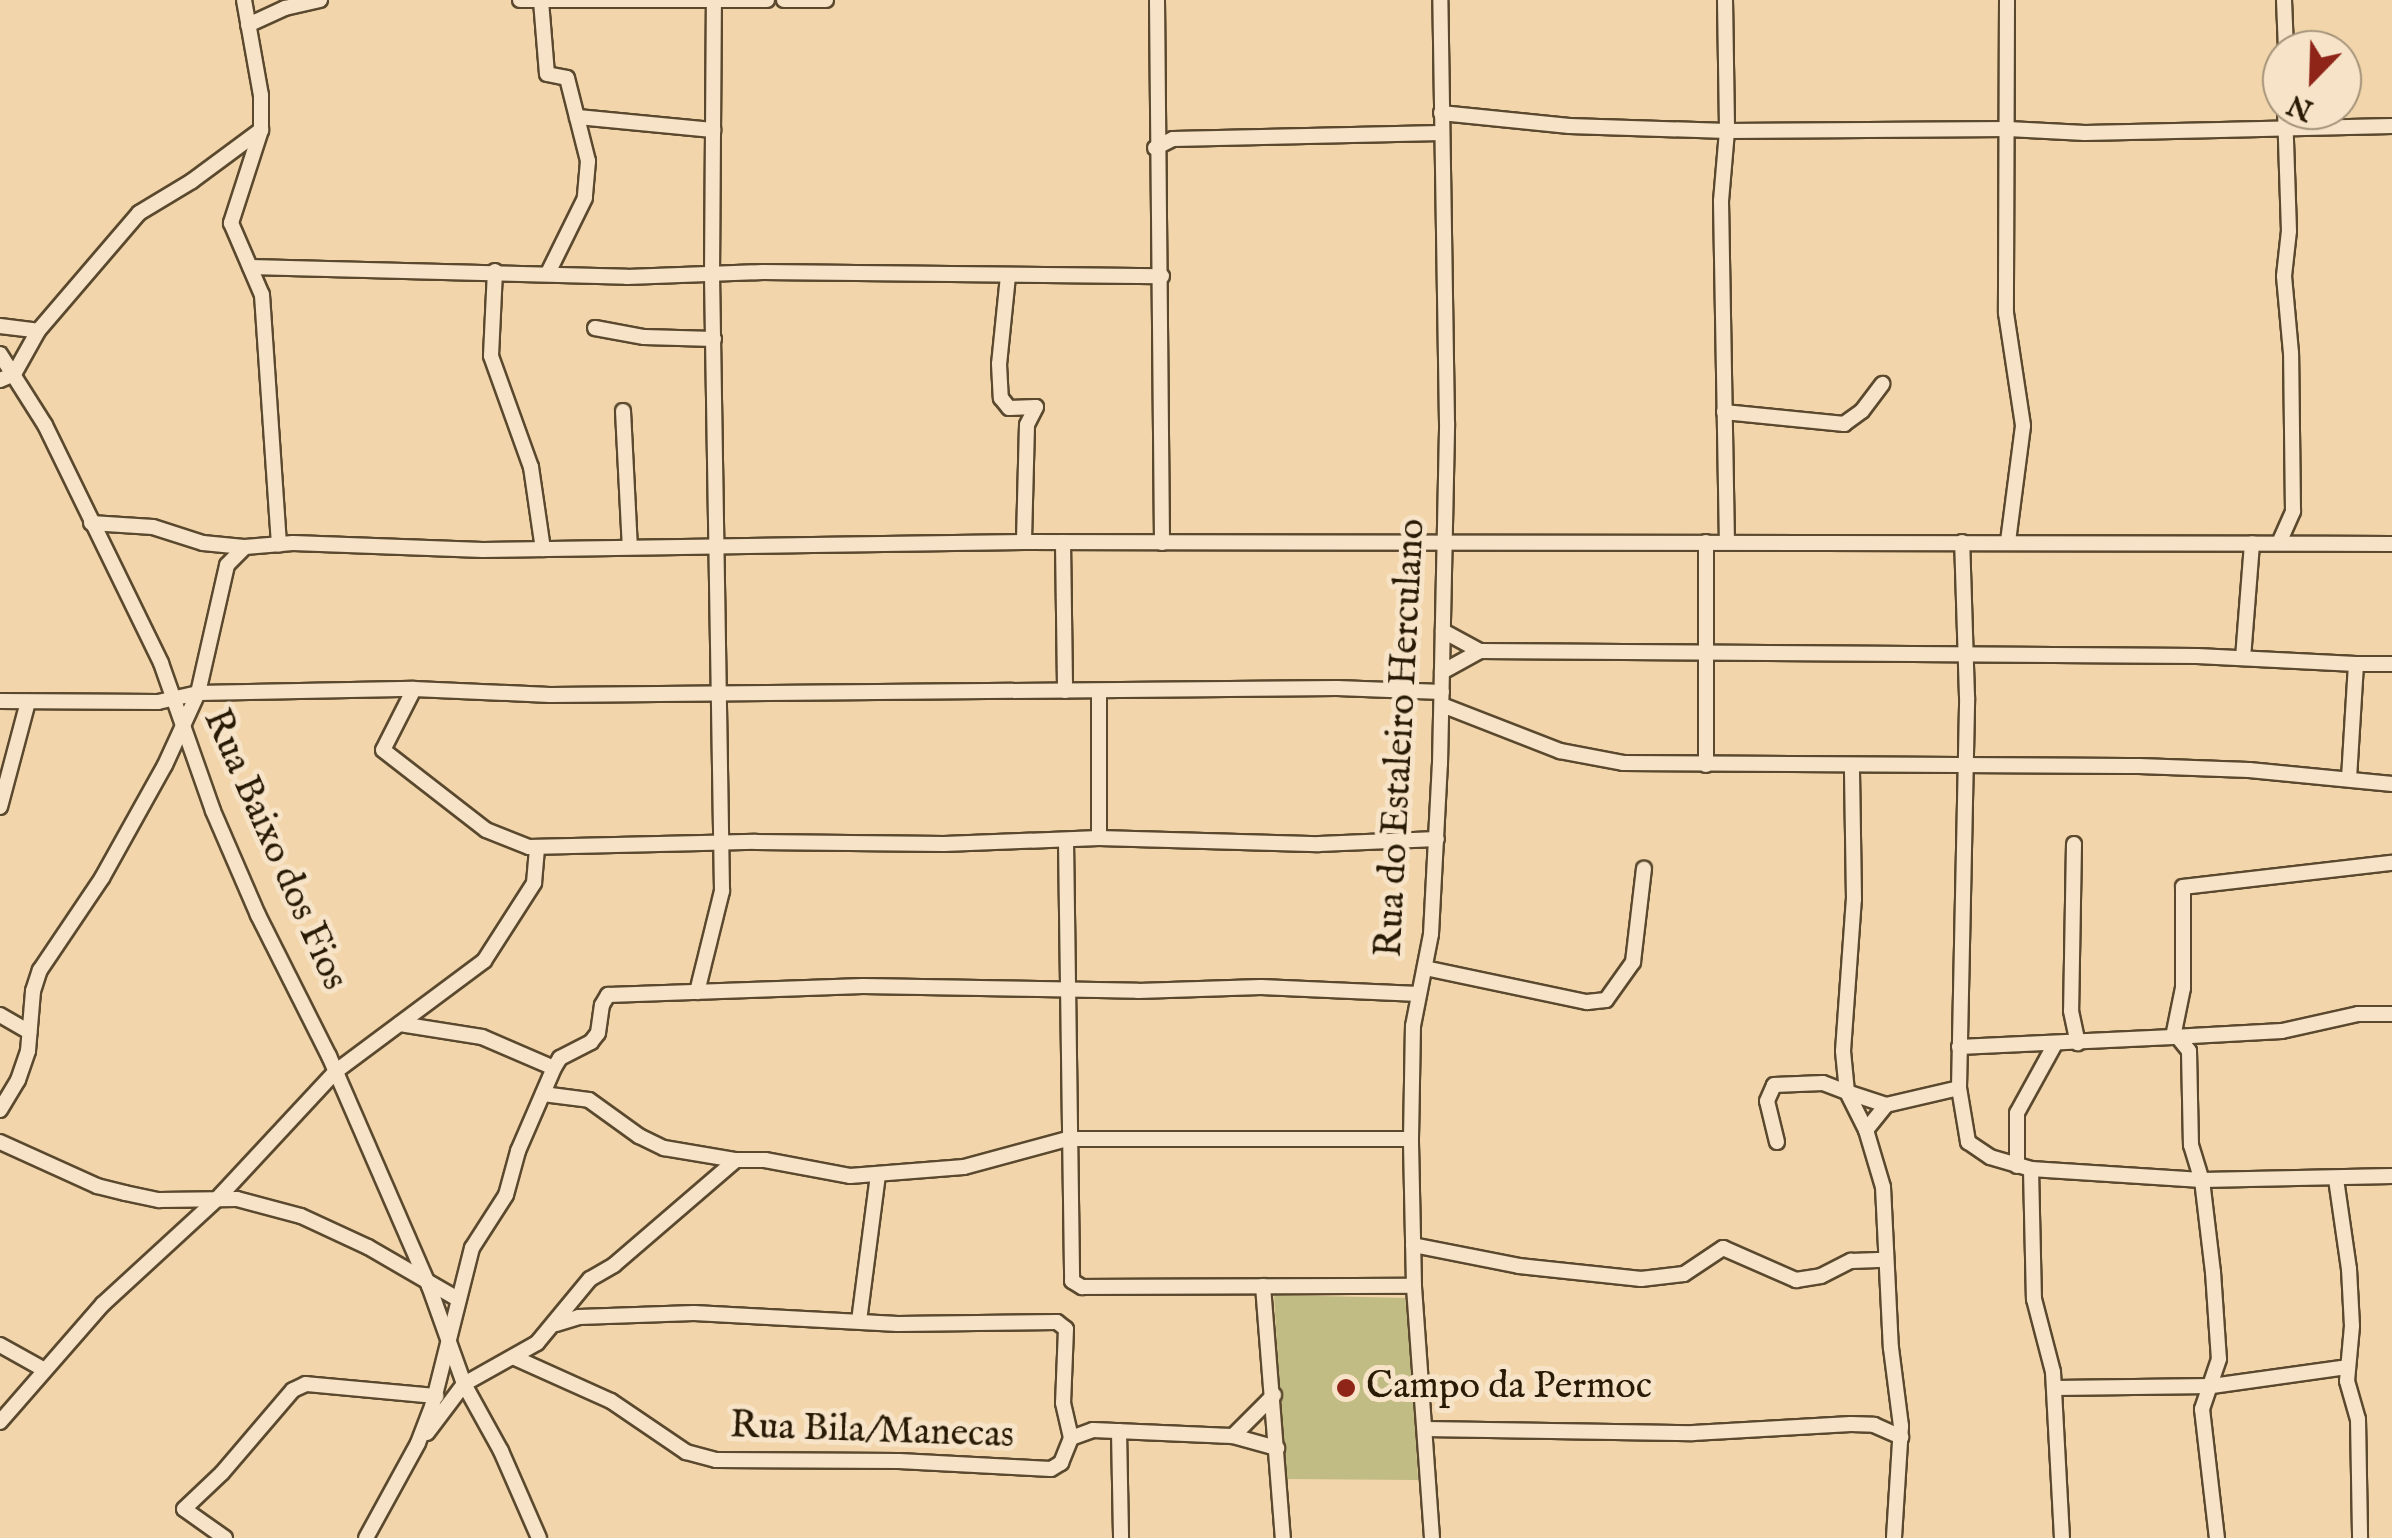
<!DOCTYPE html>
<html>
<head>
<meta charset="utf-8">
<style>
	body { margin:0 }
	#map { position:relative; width:2392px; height:1538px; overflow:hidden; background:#f2d5aa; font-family:"IM FELL English",serif }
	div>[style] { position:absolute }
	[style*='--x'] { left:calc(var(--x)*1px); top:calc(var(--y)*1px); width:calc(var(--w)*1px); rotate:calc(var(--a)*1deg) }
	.green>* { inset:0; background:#c1bb84 }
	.roads { filter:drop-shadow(2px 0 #5a492e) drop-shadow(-2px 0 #5a492e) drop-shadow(0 2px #5a492e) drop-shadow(0 -2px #5a492e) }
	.minor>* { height:14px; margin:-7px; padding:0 7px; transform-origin:7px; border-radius:7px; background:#f7e4c8 }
	.dots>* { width:28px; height:28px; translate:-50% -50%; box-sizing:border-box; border:5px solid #f7e4c8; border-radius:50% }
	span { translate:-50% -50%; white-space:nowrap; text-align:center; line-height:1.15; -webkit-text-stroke:10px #f7e4c8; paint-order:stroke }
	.street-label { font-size:38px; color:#281a05 }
	.poi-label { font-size:38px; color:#281a05 }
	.left { translate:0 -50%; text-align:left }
	.north { position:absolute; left:2262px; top:30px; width:100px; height:100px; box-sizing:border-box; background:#f7e4c8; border:2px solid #a4937a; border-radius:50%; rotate:203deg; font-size:28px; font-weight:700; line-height:40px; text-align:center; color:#281a05 }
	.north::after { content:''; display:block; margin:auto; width:35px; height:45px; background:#8f2418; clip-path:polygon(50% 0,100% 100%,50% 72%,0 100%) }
</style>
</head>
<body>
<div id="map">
	<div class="green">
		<i style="clip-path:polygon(1274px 1295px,1408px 1298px,1418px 1480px,1285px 1479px)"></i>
	</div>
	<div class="roads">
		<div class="minor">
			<i style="--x:244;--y:0;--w:97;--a:79.9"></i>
			<i style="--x:261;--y:95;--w:35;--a:90"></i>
			<i style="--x:261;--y:130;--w:98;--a:107.9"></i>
			<i style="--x:231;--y:223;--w:78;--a:66.7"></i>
			<i style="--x:262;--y:295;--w:250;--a:86.1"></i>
			<i style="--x:520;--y:0;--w:247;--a:0"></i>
			<i style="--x:784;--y:0;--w:42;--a:0"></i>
			<i style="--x:1157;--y:0;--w:543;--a:89.47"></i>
			<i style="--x:1725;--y:0;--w:131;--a:89.1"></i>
			<i style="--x:1727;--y:131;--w:281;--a:-0.4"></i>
			<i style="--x:2008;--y:129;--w:77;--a:3"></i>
			<i style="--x:2085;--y:133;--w:307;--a:-1.3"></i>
			<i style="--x:2007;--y:0;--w:313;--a:90.2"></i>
			<i style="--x:2006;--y:313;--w:114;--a:81.4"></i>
			<i style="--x:2023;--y:426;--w:117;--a:97.4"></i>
			<i style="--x:2284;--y:0;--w:50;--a:87.7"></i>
			<i style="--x:541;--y:1;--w:73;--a:85.3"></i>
			<i style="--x:547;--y:74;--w:20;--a:11"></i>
			<i style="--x:567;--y:78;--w:86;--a:75.8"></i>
			<i style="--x:588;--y:161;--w:37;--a:95"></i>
			<i style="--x:585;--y:198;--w:84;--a:116.3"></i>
			<i style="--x:248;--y:25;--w:41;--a:-24.7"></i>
			<i style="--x:285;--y:8;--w:36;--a:-13"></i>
			<i style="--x:1441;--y:113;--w:129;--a:5.8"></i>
			<i style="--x:1569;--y:126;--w:158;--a:1.8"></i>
			<i style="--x:1727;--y:131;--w:70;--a:94.9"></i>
			<i style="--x:1721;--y:201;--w:341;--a:89"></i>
			<i style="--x:577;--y:117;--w:137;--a:5.5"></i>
			<i style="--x:1155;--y:148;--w:20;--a:-27"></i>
			<i style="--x:1173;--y:139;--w:268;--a:-1.3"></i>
			<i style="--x:250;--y:267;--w:377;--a:1.5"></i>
			<i style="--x:627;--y:277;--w:136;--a:-2.1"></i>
			<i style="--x:763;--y:272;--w:399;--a:0.6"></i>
			<i style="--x:495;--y:271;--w:85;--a:92.7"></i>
			<i style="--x:491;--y:356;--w:118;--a:70.2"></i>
			<i style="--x:531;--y:467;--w:83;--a:81.7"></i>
			<i style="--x:1008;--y:276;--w:88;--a:95.8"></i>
			<i style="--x:999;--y:364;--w:34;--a:87"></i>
			<i style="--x:1001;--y:398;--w:13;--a:51"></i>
			<i style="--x:1009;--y:408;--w:27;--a:-2"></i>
			<i style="--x:1036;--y:407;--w:20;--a:117"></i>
			<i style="--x:1027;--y:425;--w:117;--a:91.5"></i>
			<i style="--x:0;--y:326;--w:38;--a:7"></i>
			<i style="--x:595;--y:328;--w:50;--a:10.4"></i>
			<i style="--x:644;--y:337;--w:70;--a:1.6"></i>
			<i style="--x:0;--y:354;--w:84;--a:57.6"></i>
			<i style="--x:45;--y:425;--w:265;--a:64"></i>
			<i style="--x:161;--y:663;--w:157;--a:70.6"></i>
			<i style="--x:213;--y:811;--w:113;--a:66.6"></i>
			<i style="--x:258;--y:915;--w:158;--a:63.3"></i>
			<i style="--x:329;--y:1056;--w:251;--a:66.5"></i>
			<i style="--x:429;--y:1286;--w:104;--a:70.3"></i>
			<i style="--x:464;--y:1384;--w:77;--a:61.1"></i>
			<i style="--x:501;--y:1451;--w:95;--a:66.4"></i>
			<i style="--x:0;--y:380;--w:15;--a:-23"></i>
			<i style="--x:14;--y:374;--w:49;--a:-60.8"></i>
			<i style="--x:38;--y:331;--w:155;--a:-49.4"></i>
			<i style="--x:139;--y:213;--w:62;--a:-31.1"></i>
			<i style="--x:192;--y:181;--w:86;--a:-36.5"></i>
			<i style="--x:623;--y:411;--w:136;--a:87.1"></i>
			<i style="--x:1724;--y:412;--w:121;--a:5.7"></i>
			<i style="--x:1844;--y:424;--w:22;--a:-36"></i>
			<i style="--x:1862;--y:411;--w:34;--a:-53"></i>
			<i style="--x:91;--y:523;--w:62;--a:3.7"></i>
			<i style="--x:153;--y:527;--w:52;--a:17.7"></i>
			<i style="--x:203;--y:543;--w:41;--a:5.6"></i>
			<i style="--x:1063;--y:542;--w:149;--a:89.2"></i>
			<i style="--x:1706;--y:542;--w:223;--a:90"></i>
			<i style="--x:2279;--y:543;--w:35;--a:-66"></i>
			<i style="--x:2293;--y:511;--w:158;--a:-90.7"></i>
			<i style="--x:2291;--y:353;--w:77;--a:-95.2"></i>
			<i style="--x:2284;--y:276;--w:45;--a:-83.7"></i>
			<i style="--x:2289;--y:231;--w:121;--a:-91.9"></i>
			<i style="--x:1443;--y:631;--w:42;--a:28.4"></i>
			<i style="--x:1480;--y:651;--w:717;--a:0.4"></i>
			<i style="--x:2197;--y:656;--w:159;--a:2.9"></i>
			<i style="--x:2356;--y:664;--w:115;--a:93.5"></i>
			<i style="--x:2243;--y:658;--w:115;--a:-85.5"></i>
			<i style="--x:2356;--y:664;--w:36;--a:0"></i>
			<i style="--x:1442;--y:672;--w:43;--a:-28.9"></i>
			<i style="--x:414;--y:689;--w:68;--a:116.9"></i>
			<i style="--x:383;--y:750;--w:130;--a:37.8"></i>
			<i style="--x:486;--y:830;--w:46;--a:21.6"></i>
			<i style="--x:529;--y:847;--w:227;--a:-1.3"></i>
			<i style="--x:756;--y:842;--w:188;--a:0.6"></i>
			<i style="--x:944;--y:844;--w:155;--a:-2.2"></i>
			<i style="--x:1099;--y:838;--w:220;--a:1.6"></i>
			<i style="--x:1319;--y:844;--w:118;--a:-2.4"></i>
			<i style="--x:0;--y:701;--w:158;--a:0.4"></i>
			<i style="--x:158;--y:702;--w:41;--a:-12.7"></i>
			<i style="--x:198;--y:693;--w:216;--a:-1.1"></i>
			<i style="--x:414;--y:689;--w:136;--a:2.5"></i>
			<i style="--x:550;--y:695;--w:787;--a:-0.51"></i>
			<i style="--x:1337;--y:688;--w:105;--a:2.2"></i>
			<i style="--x:1442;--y:705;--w:127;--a:21.3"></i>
			<i style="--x:1560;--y:751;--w:64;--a:10.8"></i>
			<i style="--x:1623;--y:763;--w:516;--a:0.33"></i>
			<i style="--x:2139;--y:766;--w:110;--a:2.1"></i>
			<i style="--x:2249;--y:770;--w:144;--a:5.6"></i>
			<i style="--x:0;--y:807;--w:109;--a:-75.1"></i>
			<i style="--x:1099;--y:838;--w:147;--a:-90"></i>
			<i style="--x:1066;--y:841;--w:440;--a:89.2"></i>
			<i style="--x:1072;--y:1281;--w:12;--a:31"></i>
			<i style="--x:1082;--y:1287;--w:332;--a:-0.2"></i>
			<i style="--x:2074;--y:844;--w:167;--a:91"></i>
			<i style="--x:2071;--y:1011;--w:33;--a:78"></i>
			<i style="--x:1425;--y:968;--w:166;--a:11.9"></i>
			<i style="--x:1587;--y:1002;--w:19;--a:-6"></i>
			<i style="--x:1606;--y:1000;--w:47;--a:-54.6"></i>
			<i style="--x:1633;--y:962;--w:94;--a:-83.3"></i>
			<i style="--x:697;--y:992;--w:104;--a:-76.1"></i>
			<i style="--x:722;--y:891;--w:615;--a:-90.93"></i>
			<i style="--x:712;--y:276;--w:276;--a:-89.6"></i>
			<i style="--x:0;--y:1015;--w:34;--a:30"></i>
			<i style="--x:400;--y:1024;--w:83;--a:9"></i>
			<i style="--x:482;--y:1037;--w:78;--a:23.3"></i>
			<i style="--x:2177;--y:1036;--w:19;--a:51"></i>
			<i style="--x:2189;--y:1051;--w:94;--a:88.8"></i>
			<i style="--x:2191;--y:1145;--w:37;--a:73"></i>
			<i style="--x:2202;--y:1180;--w:93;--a:83.2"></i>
			<i style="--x:2213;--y:1272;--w:87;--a:86.1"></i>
			<i style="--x:2219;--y:1359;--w:53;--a:108.8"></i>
			<i style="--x:2202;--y:1409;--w:130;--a:83.4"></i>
			<i style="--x:2173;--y:1037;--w:109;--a:-3.2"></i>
			<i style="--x:2282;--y:1031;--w:78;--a:-12.6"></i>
			<i style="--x:2358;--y:1014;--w:34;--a:0"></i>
			<i style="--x:1959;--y:1047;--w:214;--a:-2.7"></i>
			<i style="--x:2173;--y:1037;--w:50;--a:-78.5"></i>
			<i style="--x:2183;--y:988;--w:101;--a:-90"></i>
			<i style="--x:2183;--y:887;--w:210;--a:-6.6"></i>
			<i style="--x:1959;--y:1088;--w:391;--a:-88.8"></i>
			<i style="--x:1967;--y:697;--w:155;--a:-91.8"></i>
			<i style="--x:1847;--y:1092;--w:41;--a:-95.6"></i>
			<i style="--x:1843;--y:1051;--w:152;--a:-85.9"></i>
			<i style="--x:1854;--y:899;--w:133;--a:-90.9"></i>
			<i style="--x:543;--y:1094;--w:46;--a:7.4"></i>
			<i style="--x:589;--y:1100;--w:62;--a:35.8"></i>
			<i style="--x:639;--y:1136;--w:28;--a:26"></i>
			<i style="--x:664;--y:1148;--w:73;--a:9.5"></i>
			<i style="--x:1886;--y:1105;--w:41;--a:-161.6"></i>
			<i style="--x:1847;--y:1092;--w:42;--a:63.4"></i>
			<i style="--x:1866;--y:1130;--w:59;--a:73.4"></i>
			<i style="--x:1883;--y:1187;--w:161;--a:87.2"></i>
			<i style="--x:1891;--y:1348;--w:79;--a:82.7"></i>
			<i style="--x:1901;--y:1426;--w:112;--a:93.6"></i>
			<i style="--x:0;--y:1110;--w:35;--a:-59"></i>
			<i style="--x:18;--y:1080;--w:31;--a:-71"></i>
			<i style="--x:28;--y:1051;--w:60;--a:-85.2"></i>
			<i style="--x:33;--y:991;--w:22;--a:-72"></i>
			<i style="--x:40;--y:970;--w:111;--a:-56"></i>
			<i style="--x:102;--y:878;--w:129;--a:-60.9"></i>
			<i style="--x:165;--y:765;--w:79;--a:-65.4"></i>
			<i style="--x:198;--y:693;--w:131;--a:-77.2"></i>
			<i style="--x:227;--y:565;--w:25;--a:-45"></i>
			<i style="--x:245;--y:547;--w:48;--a:-4.8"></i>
			<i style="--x:293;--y:543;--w:190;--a:2.1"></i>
			<i style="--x:483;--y:550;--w:541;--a:-0.85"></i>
			<i style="--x:1024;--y:542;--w:1368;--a:0.08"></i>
			<i style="--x:1866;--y:1130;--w:32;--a:-51"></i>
			<i style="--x:1886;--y:1105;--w:75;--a:-13.1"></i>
			<i style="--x:1959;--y:1088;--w:55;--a:80.5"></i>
			<i style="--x:1968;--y:1142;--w:27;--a:34"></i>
			<i style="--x:1990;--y:1157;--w:43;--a:16.3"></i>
			<i style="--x:2031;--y:1169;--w:171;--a:3.7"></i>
			<i style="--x:2202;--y:1180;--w:190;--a:-1.2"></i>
			<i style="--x:0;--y:1142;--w:107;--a:24.4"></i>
			<i style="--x:97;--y:1186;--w:29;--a:14"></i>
			<i style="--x:125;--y:1193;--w:35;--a:12"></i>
			<i style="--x:159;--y:1200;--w:78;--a:-0.7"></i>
			<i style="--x:237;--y:1199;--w:66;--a:14.9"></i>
			<i style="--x:301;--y:1216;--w:74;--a:24.8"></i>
			<i style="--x:368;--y:1247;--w:102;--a:30.1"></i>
			<i style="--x:1777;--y:1142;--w:42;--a:-103.7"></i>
			<i style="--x:1767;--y:1101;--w:17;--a:-66"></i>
			<i style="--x:1774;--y:1085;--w:49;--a:-2.3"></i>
			<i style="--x:1823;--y:1083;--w:26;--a:21"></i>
			<i style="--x:2017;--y:1166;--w:53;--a:-90"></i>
			<i style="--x:2017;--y:1113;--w:79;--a:-61.2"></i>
			<i style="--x:2031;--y:1169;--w:130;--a:88.7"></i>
			<i style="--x:2034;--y:1299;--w:75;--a:75.4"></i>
			<i style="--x:2053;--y:1372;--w:166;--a:86.9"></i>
			<i style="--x:2336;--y:1179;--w:91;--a:81.8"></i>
			<i style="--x:2349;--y:1269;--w:57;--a:87"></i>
			<i style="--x:2352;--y:1326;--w:55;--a:95.2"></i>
			<i style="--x:2347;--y:1381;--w:40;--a:74"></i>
			<i style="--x:2358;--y:1419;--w:119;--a:89"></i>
			<i style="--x:1413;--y:1245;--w:108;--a:11.2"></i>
			<i style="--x:1519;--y:1266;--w:123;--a:6.1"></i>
			<i style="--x:1641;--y:1279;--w:43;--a:-6.6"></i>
			<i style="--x:1684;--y:1274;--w:47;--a:-33.7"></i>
			<i style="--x:1723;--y:1248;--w:80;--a:23.7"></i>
			<i style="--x:1796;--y:1280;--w:25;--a:-9"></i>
			<i style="--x:1821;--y:1276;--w:34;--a:-27"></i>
			<i style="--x:1851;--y:1261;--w:34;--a:-2"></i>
			<i style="--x:1263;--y:1286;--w:253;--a:85.5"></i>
			<i style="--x:859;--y:1321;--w:147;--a:-82.6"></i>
			<i style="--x:556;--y:1324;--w:24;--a:-17"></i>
			<i style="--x:579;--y:1317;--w:115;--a:-2"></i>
			<i style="--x:694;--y:1313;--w:204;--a:3.1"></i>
			<i style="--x:898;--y:1324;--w:159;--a:-0.7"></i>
			<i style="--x:1057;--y:1322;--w:11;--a:38"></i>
			<i style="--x:1066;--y:1329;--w:74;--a:92.3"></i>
			<i style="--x:1063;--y:1403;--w:36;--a:77"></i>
			<i style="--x:0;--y:1345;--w:51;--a:29.1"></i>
			<i style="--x:513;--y:1357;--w:107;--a:24.2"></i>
			<i style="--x:611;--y:1401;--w:91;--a:34.2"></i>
			<i style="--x:686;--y:1452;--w:31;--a:15"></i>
			<i style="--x:716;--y:1460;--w:183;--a:0.3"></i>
			<i style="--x:899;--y:1461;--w:152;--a:3"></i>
			<i style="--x:1051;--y:1469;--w:12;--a:-31"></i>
			<i style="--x:1061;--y:1463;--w:27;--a:-68"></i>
			<i style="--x:1071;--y:1438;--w:23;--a:-20"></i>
			<i style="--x:1093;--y:1430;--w:140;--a:2.5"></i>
			<i style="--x:1233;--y:1436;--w:46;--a:15.3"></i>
			<i style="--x:2055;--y:1388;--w:157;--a:-0.7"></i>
			<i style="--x:2212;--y:1386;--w:136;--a:-8"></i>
			<i style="--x:0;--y:1422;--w:157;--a:-48.9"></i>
			<i style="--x:103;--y:1304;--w:155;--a:-42.6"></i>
			<i style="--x:217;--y:1199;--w:173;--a:-47.1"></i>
			<i style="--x:335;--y:1072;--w:186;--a:-36.7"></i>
			<i style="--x:484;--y:961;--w:93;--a:-57.3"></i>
			<i style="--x:534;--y:883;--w:35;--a:-85"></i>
			<i style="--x:1425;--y:1429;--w:268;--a:0.9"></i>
			<i style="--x:1693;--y:1433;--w:158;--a:-3.3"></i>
			<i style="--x:1851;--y:1424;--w:23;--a:2"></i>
			<i style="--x:1874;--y:1425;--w:30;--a:24"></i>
			<i style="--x:1119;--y:1431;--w:107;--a:88.9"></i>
			<i style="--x:427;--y:1433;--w:61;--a:-52.9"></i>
			<i style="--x:464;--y:1384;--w:84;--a:-29.3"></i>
			<i style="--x:537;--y:1343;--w:83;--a:-50.4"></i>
			<i style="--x:590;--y:1279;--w:28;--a:-30"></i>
			<i style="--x:614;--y:1265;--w:161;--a:-40.7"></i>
			<i style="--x:736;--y:1160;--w:29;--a:0"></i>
			<i style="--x:765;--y:1160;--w:86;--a:10.7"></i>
			<i style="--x:850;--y:1176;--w:114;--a:-4.5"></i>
			<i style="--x:964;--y:1167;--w:107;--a:-15.2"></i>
			<i style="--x:1067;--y:1139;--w:344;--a:0"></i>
			<i style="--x:1233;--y:1436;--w:58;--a:-45"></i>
			<i style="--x:225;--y:1538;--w:50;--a:-144.7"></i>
			<i style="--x:184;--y:1509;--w:52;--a:-43.5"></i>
			<i style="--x:222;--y:1473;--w:109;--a:-49.5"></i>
			<i style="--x:293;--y:1390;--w:14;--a:-25"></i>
			<i style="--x:306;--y:1384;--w:131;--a:5.3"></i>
			<i style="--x:366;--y:1538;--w:108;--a:-61.3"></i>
			<i style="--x:418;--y:1443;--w:39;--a:-69"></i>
			<i style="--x:432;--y:1407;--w:164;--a:-75.9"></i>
			<i style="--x:472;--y:1248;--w:63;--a:-57.3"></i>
			<i style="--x:506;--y:1195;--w:46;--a:-74.7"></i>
			<i style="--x:518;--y:1151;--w:90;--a:-66.6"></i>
			<i style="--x:554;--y:1068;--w:12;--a:-59"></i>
			<i style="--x:560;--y:1058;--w:35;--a:-27"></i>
			<i style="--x:591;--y:1042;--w:11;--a:-52"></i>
			<i style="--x:598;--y:1033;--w:28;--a:-82"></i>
			<i style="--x:602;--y:1005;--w:12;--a:-59"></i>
			<i style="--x:608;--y:995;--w:255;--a:-2"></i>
			<i style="--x:863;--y:986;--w:275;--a:1"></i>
			<i style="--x:1138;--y:991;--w:123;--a:-1.9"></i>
			<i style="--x:1261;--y:987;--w:158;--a:2.5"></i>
			<i style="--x:1432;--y:1538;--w:253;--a:-94.1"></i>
			<i style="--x:1414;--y:1286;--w:147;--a:-91.2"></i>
			<i style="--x:1411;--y:1139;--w:113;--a:-89"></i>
			<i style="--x:1413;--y:1026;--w:94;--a:-78.9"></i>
			<i style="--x:1431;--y:934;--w:170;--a:-87"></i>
			<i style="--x:1440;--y:764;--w:341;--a:-88.8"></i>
			<i style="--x:1447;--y:423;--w:423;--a:-90.9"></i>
		</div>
	</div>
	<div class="dots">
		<i style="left:1346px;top:1388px;background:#8f2418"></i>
	</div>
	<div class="street-label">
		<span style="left:1402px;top:738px;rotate:-87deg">Rua do Estaleiro Herculano</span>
		<span style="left:274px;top:850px;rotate:66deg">Rua Baixo dos Fios</span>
		<span style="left:872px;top:1432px;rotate:2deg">Rua Bila/Manecas</span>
	</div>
	<div class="poi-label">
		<span class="left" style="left:1366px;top:1388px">Campo da Permoc</span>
	</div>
	<div class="north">N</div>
</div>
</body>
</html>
